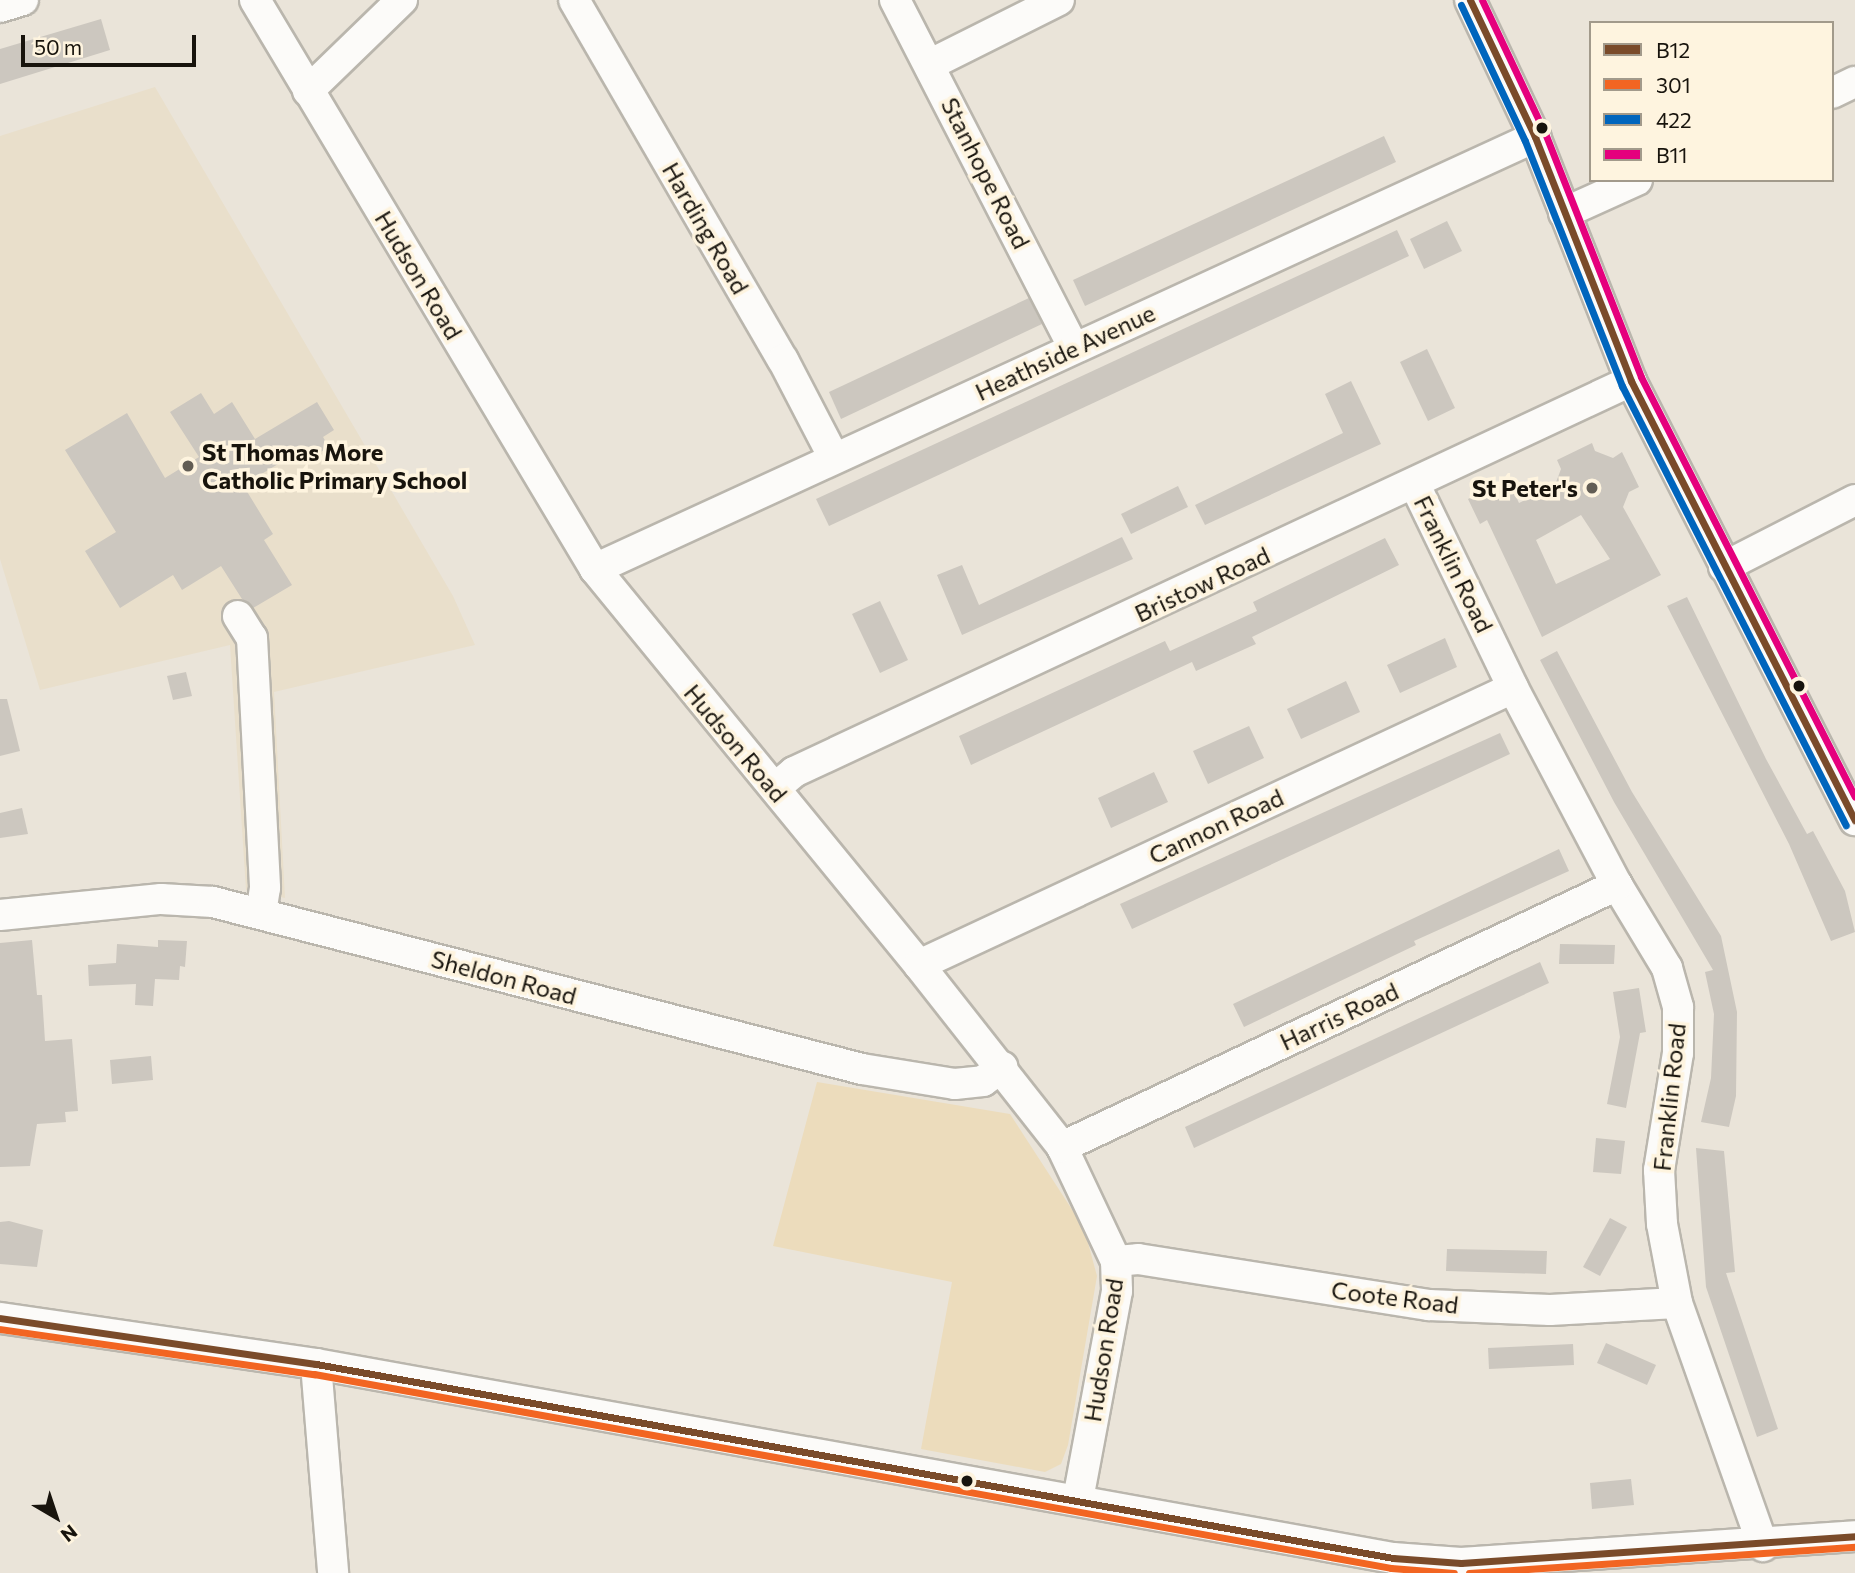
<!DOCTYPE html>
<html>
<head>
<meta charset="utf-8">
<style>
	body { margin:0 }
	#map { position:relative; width:1855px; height:1573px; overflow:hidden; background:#eae4d9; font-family:Commissioner,sans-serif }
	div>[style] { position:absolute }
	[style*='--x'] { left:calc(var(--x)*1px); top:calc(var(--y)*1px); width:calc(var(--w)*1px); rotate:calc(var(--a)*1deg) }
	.built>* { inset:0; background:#e9dfcb }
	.green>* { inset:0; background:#ecdcbc }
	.building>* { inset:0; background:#ccc7bf }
	.roads { filter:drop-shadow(2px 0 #bab6ad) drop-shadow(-2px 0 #bab6ad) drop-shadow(0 2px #bab6ad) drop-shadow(0 -2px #bab6ad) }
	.minor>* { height:30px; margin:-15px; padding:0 15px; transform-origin:15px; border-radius:15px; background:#fcfbf9 }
	.bus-1>* { height:7px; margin:-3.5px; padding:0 3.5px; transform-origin:3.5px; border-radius:3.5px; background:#7a4b2a }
	.bus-2>* { height:7px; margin:-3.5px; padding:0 3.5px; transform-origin:3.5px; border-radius:3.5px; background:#f26522 }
	.bus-3>* { height:7px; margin:-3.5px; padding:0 3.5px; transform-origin:3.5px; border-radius:3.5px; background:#0065bd }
	.bus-4>* { height:7px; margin:-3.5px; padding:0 3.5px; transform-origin:3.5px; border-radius:3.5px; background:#e5007d }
	.dots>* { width:19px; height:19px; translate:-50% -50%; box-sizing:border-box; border:4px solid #fef4df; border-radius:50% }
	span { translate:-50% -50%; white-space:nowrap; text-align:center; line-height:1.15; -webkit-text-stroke:7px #fef4df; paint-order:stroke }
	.street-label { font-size:24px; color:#18140d }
	.poi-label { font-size:24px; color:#18140d; font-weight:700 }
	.left { translate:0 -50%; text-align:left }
	.right { translate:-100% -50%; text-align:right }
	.legend { position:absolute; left:1589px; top:21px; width:245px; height:161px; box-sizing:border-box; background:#fef4df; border:2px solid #a29a8b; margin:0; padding:9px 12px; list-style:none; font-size:21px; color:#18140d }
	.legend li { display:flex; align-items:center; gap:14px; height:35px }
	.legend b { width:35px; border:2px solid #a29a8b }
	.north { position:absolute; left:21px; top:1482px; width:70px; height:70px; -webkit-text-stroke:5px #fef4df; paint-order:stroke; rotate:141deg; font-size:19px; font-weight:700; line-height:28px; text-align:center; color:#18140d }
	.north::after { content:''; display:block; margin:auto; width:24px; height:32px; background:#18140d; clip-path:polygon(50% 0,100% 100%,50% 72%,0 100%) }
	.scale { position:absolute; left:21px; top:35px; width:175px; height:32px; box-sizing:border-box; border:4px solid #18140d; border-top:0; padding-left:9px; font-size:21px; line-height:24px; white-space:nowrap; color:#18140d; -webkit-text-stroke:5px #fef4df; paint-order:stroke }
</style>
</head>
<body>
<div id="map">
	<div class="built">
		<i style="clip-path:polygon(155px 87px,453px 596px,475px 645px,274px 692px,285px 898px,246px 890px,230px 645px,40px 690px,0 559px,0 136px)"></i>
	</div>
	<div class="green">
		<i style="clip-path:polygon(817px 1082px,1010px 1114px,1084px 1228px,1097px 1276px,1068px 1445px,1061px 1464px,1045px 1472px,921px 1449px,952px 1282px,773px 1246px)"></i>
	</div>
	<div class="building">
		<i style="clip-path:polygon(101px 19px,110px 50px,0 84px,0 49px)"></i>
		<i style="clip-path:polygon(1384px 136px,1396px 162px,1085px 306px,1073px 280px)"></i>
		<i style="clip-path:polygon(1447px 221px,1462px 251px,1424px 269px,1410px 239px)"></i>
		<i style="clip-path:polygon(1397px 230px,1409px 256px,829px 526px,816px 499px)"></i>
		<i style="clip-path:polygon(1029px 298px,1042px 324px,841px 419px,829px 392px)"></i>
		<i style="clip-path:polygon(1427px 349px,1455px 408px,1428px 421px,1400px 362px)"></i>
		<i style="clip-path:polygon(1351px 381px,1381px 444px,1205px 525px,1195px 505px,1343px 433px,1325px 394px)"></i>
		<i style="clip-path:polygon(201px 393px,214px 414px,232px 402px,255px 439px,317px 402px,334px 430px,323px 437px,329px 447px,314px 456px,308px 446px,243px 485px,273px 534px,264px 540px,292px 585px,253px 608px,242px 599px,221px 566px,182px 590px,173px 575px,120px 608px,85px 551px,116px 532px,65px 450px,127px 413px,165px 478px,199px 457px,170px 412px)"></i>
		<i style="clip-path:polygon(evenodd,1592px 443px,1595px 451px,1613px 458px,1622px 452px,1639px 487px,1629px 492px,1623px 507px,1661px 575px,1542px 637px,1487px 520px,1480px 524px,1468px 499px,1508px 480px,1519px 503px,1555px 485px,1561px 469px,1557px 460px,1592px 443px,1581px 515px,1610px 559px,1556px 584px,1536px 540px,1581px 515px)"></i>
		<i style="clip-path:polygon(1178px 486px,1188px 507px,1131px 534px,1121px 514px)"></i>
		<i style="clip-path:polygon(1122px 537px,1133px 559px,962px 635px,937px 575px,962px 565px,979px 605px)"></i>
		<i style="clip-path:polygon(1385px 538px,1399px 565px,1252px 637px,1256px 644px,1196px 671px,1192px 662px,971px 765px,959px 736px,1165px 641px,1170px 651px,1257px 611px,1253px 602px)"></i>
		<i style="clip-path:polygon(1687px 597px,1766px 759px,1807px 834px,1813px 831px,1845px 891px,1855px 932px,1831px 941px,1789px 844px,1667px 606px)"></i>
		<i style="clip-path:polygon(880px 601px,908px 660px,880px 673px,852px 614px)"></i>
		<i style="clip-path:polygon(1445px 638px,1457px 667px,1400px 693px,1387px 665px)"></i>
		<i style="clip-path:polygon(1557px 651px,1632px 792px,1721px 936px,1737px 1012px,1736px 1096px,1729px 1127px,1701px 1122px,1711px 1078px,1714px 1014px,1705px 972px,1713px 970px,1614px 802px,1540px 660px)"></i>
		<i style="clip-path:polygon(186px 672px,192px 696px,173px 700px,167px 676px)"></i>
		<i style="clip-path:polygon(1346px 681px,1360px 712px,1301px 739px,1287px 709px)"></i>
		<i style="clip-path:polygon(0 699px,7px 699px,20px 751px,0 756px)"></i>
		<i style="clip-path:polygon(1249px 726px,1264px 758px,1208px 784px,1193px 751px)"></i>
		<i style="clip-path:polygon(1500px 733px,1510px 754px,1132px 929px,1120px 904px)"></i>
		<i style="clip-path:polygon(1154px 772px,1168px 802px,1111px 828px,1098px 798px)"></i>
		<i style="clip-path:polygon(22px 808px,28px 834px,0 838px,0 813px)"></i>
		<i style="clip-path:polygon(1559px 849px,1569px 871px,1414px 941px,1416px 945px,1244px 1027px,1233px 1004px)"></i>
		<i style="clip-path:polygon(32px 940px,37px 995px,42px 995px,45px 1041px,72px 1039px,78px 1111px,65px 1112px,66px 1122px,37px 1124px,30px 1166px,0 1167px,0 943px)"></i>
		<i style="clip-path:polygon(158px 940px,187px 941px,185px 967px,180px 966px,179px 980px,155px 979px,153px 1006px,135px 1005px,136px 984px,89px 986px,88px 965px,116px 963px,117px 944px,158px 947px)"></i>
		<i style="clip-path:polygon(1560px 944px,1615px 945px,1614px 964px,1559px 964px)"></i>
		<i style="clip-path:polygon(1540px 962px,1549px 983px,1194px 1148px,1185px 1127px)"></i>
		<i style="clip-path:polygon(1639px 988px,1646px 1032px,1640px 1033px,1626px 1108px,1607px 1104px,1620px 1037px,1613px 992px)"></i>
		<i style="clip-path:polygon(151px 1056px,153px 1080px,112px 1084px,110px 1060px)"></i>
		<i style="clip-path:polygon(1596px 1138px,1625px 1141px,1621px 1174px,1593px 1172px)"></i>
		<i style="clip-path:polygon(1696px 1148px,1724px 1151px,1735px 1272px,1726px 1273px,1778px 1429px,1757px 1437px,1706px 1287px)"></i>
		<i style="clip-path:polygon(1610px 1218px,1627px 1227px,1600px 1276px,1583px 1267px)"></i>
		<i style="clip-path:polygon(9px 1221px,43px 1230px,37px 1267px,0 1264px,0 1222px)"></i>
		<i style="clip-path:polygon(1447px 1249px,1547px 1251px,1546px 1274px,1446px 1271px)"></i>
		<i style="clip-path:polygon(1606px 1343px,1656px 1365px,1647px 1385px,1597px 1363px)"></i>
		<i style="clip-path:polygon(1573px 1344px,1574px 1365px,1489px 1369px,1488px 1348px)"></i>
		<i style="clip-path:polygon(1631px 1479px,1634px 1505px,1592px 1509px,1590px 1483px)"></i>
	</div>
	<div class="roads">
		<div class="minor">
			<i style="--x:255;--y:0;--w:663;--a:59.14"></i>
			<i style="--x:595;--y:569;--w:512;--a:50.71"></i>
			<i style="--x:919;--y:965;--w:231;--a:51.8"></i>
			<i style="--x:1062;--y:1147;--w:126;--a:64.7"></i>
			<i style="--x:1116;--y:1261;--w:30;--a:88"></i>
			<i style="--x:1117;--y:1291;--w:212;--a:100.6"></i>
			<i style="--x:574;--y:0;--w:416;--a:59.9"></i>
			<i style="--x:783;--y:360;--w:110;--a:62.5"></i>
			<i style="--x:895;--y:0;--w:391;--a:62.8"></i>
			<i style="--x:1470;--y:0;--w:152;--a:64.6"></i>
			<i style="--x:1535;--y:137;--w:262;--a:68.5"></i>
			<i style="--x:1631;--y:381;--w:493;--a:63"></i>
			<i style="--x:0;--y:7;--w:24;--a:-17"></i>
			<i style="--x:931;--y:64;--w:143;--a:-26.6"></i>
			<i style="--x:308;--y:91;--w:131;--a:-44.1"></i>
			<i style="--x:1832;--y:93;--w:25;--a:-26"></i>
			<i style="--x:1564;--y:213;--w:80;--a:-24.3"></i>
			<i style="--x:1415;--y:485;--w:225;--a:64.2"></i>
			<i style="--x:1513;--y:688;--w:223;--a:62.2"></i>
			<i style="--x:1617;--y:885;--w:97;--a:58.9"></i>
			<i style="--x:1667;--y:968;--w:41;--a:74.2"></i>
			<i style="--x:1678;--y:1007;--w:46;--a:90"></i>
			<i style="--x:1678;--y:1053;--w:119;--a:99.2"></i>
			<i style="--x:1659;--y:1170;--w:54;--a:86.8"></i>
			<i style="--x:1662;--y:1224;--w:80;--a:79.2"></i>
			<i style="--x:1677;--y:1303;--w:258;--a:70.5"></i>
			<i style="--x:1724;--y:567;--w:147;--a:-27.1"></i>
			<i style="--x:595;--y:569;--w:1035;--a:-24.68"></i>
			<i style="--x:238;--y:616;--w:26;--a:58"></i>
			<i style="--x:252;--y:638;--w:250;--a:87"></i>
			<i style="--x:265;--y:888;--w:25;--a:99"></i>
			<i style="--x:775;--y:788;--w:25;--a:-40"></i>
			<i style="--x:794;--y:772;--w:924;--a:-25.04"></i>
			<i style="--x:0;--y:915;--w:162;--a:-5.7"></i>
			<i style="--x:161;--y:899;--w:52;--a:3.3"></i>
			<i style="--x:213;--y:902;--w:670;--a:14.43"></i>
			<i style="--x:862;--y:1069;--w:94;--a:9.2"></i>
			<i style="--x:955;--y:1084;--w:28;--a:-6"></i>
			<i style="--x:983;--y:1081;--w:24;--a:-36"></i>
			<i style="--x:919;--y:965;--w:655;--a:-25"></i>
			<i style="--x:1062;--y:1147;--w:614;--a:-25.27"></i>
			<i style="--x:1116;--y:1261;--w:22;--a:-5"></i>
			<i style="--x:1138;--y:1259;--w:295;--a:9"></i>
			<i style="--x:1429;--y:1305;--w:121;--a:2.4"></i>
			<i style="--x:1550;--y:1310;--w:127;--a:-3.2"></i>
			<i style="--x:0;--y:1318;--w:319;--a:8.3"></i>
			<i style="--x:316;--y:1364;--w:1094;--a:10.21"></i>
			<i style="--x:1393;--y:1558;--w:68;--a:4.2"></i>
			<i style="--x:1461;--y:1563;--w:395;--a:-3.9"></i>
			<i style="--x:316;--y:1364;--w:210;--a:85.3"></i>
		</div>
	</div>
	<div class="bus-1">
		<i style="--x:1470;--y:0;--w:152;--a:64.6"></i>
		<i style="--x:1535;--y:137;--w:262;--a:68.5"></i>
		<i style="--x:1631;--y:381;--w:493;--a:63"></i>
		<i style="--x:0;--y:1318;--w:319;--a:8.3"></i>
		<i style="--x:316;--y:1364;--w:1094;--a:10.21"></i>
		<i style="--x:1393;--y:1558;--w:68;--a:4.2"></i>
		<i style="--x:1461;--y:1563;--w:395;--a:-3.9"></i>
	</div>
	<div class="bus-2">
		<i style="--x:0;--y:1329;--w:317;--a:8.2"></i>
		<i style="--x:314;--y:1374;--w:1094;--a:10.21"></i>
		<i style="--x:1391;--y:1568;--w:63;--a:4.5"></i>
		<i style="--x:1469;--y:1573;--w:387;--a:-3.9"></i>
	</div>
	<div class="bus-3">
		<i style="--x:1461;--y:5;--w:150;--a:64.8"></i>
		<i style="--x:1525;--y:141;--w:264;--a:68.4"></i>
		<i style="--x:1622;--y:386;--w:493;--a:63"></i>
	</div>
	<div class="bus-4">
		<i style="--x:1482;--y:0;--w:147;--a:64.7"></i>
		<i style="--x:1545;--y:133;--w:262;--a:68.5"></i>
		<i style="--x:1641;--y:377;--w:471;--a:63"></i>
	</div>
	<div class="dots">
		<i style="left:1542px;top:128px;background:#18140d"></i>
		<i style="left:188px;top:466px;background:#625d54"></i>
		<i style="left:1592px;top:488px;background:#625d54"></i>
		<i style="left:1799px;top:686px;background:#18140d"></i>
		<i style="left:967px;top:1481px;background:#18140d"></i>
	</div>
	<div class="street-label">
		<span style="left:986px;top:173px;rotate:63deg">Stanhope Road</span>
		<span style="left:706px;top:228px;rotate:60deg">Harding Road</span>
		<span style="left:419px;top:275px;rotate:59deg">Hudson Road</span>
		<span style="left:1065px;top:352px;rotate:-25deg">Heathside Avenue</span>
		<span style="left:1454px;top:564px;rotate:64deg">Franklin Road</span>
		<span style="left:1202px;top:584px;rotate:-25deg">Bristow Road</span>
		<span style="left:736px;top:743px;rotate:50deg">Hudson Road</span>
		<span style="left:1216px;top:826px;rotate:-25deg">Cannon Road</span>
		<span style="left:504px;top:977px;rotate:15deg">Sheldon Road</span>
		<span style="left:1339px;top:1016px;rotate:-25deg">Harris Road</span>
		<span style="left:1669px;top:1097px;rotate:-84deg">Franklin Road</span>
		<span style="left:1395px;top:1297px;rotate:7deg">Coote Road</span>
		<span style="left:1103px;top:1350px;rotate:-81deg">Hudson Road</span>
	</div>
	<div class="poi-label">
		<span class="left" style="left:202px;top:466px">St Thomas More<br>Catholic Primary School</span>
		<span class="right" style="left:1578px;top:488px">St Peter's</span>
	</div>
	<ul class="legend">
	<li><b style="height:9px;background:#7a4b2a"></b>B12</li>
	<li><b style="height:9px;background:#f26522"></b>301</li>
	<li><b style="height:9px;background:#0065bd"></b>422</li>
	<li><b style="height:9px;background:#e5007d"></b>B11</li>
	</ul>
	<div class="north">N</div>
	<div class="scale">50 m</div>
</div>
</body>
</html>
